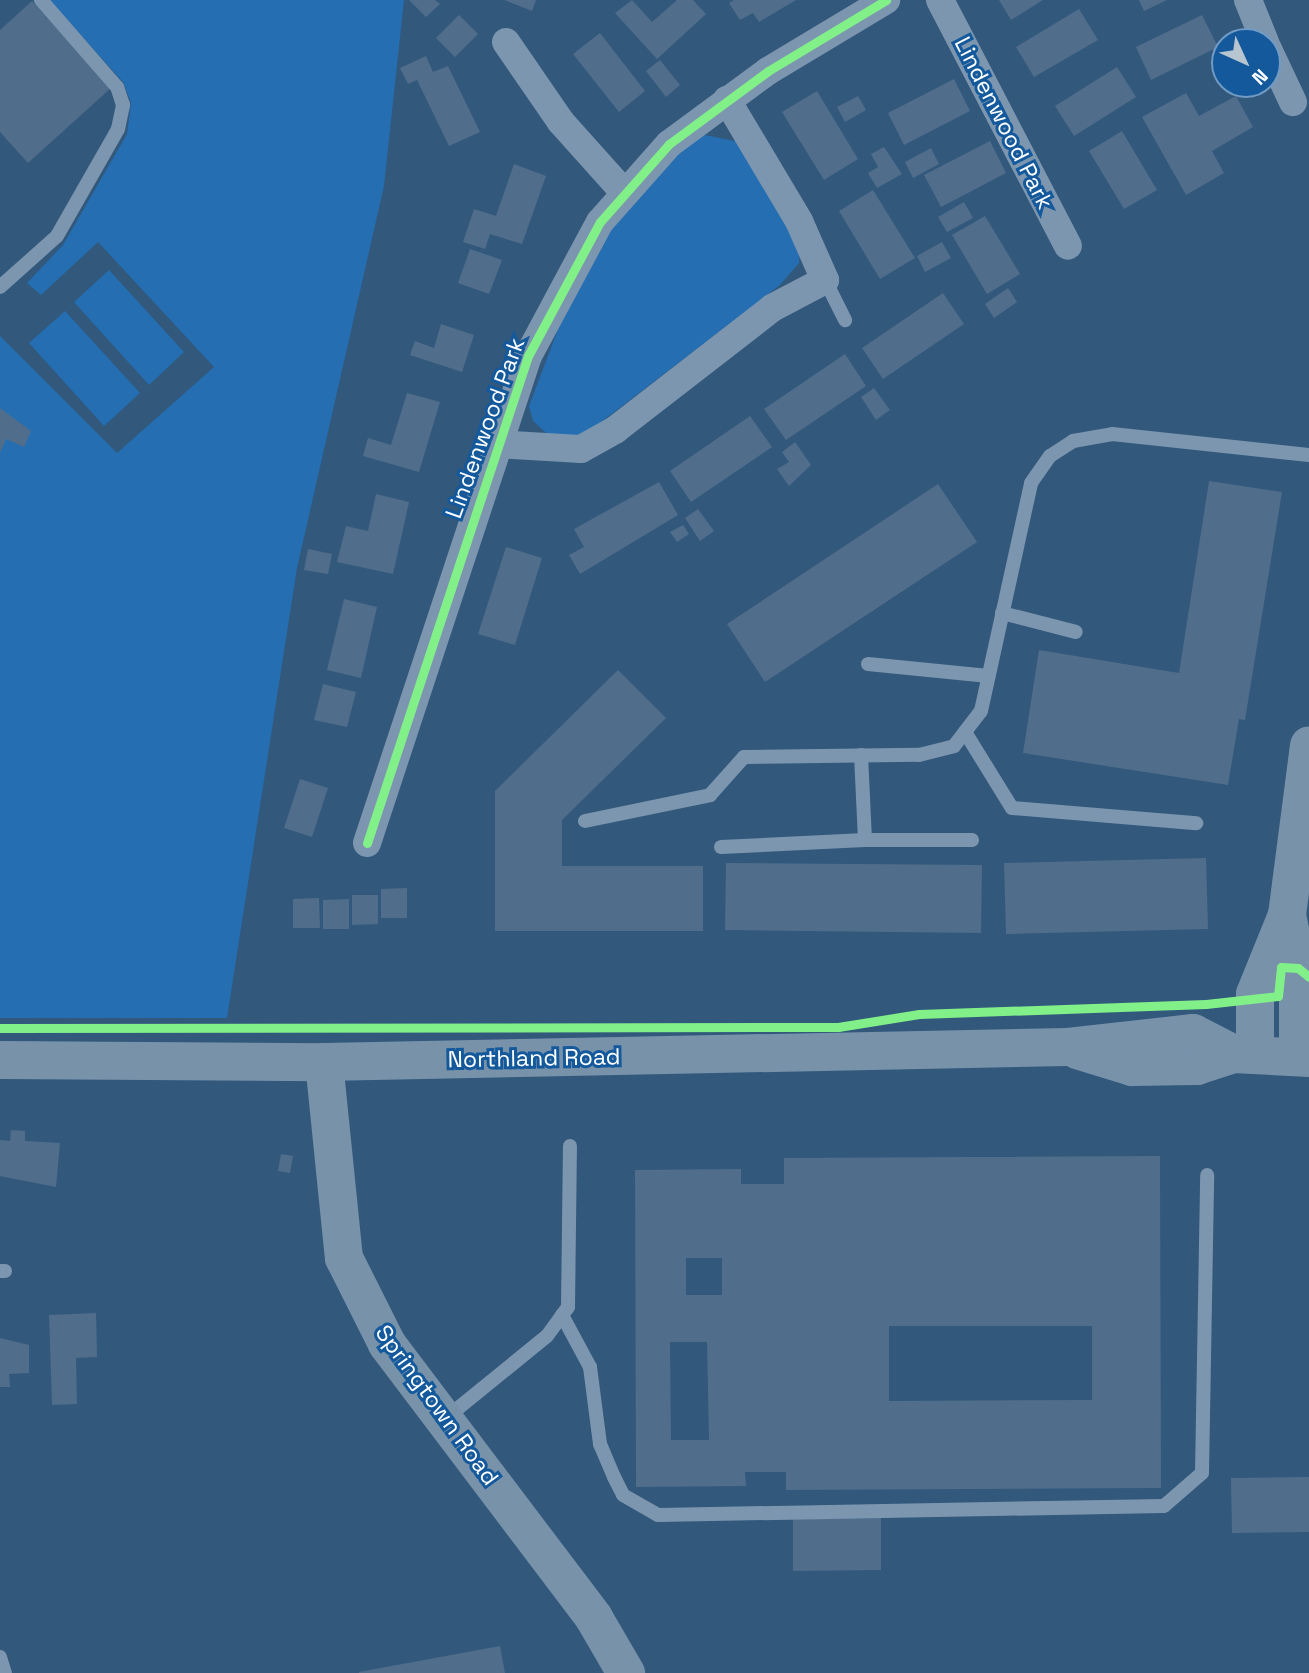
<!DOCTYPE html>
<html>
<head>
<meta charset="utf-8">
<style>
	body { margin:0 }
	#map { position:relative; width:1309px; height:1673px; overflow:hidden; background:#32587c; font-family:"Space Grotesk",sans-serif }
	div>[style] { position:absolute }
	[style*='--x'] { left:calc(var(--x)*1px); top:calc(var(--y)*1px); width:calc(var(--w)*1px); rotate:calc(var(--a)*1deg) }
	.green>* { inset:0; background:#246eb1 }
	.building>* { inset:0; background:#506e8b }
	.lane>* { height:14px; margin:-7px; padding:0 7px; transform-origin:7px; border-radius:7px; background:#7d96af }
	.street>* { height:28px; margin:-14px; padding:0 14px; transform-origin:14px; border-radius:14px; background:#7d96af }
	.secondary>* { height:38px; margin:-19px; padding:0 19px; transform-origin:19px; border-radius:19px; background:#7892aa }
	.cycleway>* { height:9px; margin:-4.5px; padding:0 4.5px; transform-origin:4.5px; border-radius:4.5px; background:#82f089 }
	span { translate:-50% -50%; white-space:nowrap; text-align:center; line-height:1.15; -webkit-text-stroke:6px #13599c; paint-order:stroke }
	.street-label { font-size:23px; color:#fff }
	.north { position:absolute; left:1211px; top:28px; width:70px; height:70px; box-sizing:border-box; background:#13599c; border:2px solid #719bc4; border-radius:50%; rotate:135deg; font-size:19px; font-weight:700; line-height:28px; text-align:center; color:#fff }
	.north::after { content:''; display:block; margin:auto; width:24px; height:32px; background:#b7c5d1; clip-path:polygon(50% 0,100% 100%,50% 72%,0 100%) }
</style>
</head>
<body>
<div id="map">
	<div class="green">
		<i style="clip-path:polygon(49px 0,404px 0,384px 186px,297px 568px,227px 1018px,0 1018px,0 336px,117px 453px,214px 367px,98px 242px,41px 295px,27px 283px,63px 245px,127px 134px,131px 103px,123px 82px)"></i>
		<i style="clip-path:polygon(705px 135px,739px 142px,800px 246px,799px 263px,780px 285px,596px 426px,580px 436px,553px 439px,533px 421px,529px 406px,568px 303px,613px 225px,683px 148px)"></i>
		<i style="clip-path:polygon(109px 270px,184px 352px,149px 385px,74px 302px)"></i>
		<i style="clip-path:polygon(65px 311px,140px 393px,104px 426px,29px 343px)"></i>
	</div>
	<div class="building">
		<i style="clip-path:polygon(409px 0,435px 0,440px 4px,426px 17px)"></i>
		<i style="clip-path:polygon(504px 0,536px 0,532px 11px)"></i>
		<i style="clip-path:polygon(632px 0,652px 22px,677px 0,693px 0,706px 14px,657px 59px,615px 13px)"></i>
		<i style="clip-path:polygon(734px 0,796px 0,759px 22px,753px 13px,740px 20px,729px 3px)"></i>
		<i style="clip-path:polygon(999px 0,1043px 0,1011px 20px)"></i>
		<i style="clip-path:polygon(1139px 0,1167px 0,1144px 11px)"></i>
		<i style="clip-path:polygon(32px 1px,111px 88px,28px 163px,0 132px,0 30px)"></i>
		<i style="clip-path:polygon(1079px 9px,1098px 40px,1034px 77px,1016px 47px)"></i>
		<i style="clip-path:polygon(459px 15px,478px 34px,455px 57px,436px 38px)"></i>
		<i style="clip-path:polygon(1202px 15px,1218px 47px,1151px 80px,1136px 47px)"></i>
		<i style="clip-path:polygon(600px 33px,645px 91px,619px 112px,573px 54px)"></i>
		<i style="clip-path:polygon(426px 56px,433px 72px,448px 66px,480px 132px,449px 146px,417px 80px,408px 84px,400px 68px)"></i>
		<i style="clip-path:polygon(660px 60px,680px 85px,666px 97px,646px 71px)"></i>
		<i style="clip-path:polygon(1117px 67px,1136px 97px,1074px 136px,1055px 106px)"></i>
		<i style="clip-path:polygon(954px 79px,970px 111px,904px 145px,888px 113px)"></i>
		<i style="clip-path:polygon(817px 91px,858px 159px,824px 180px,782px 112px)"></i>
		<i style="clip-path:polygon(1186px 93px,1199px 116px,1236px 96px,1253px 127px,1212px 151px,1224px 173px,1186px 195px,1142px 117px)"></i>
		<i style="clip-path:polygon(858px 96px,866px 110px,845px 122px,837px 107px)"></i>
		<i style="clip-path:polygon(1122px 131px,1157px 190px,1124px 209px,1089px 151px)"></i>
		<i style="clip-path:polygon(990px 141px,1006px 173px,941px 207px,924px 175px)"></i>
		<i style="clip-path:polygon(884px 147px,902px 174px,877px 188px,868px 173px,878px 167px,871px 154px)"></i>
		<i style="clip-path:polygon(931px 148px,939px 164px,913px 178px,905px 162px)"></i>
		<i style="clip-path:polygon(514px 164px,546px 176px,522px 244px,490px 234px,485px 249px,463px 242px,474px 209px,496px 216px)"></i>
		<i style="clip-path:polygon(873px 190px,915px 258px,880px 279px,839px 211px)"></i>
		<i style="clip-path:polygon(964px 202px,973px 218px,947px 232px,938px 217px)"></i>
		<i style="clip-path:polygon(985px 216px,1020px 274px,987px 294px,952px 235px)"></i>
		<i style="clip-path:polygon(942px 242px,951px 258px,925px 272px,917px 256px)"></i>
		<i style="clip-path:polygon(470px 249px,502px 260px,489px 294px,458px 283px)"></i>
		<i style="clip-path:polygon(1008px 288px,1017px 302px,994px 318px,985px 304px)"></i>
		<i style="clip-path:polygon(943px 293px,964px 324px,883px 379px,862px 348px)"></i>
		<i style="clip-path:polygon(441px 324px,474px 335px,462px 372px,410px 355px,415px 341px,434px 348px)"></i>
		<i style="clip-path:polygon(845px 354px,866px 386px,786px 440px,764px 409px)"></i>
		<i style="clip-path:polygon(874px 388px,890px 410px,876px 420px,861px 397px)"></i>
		<i style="clip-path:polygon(407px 393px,440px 402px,419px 472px,363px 456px,368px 438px,391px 445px)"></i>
		<i style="clip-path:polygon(0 408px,31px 431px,24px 447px,6px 439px,0 453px)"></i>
		<i style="clip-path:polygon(750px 416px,772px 447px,691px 502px,670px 471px)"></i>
		<i style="clip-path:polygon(795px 442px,811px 465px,789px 486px,777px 469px,789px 462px,782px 452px)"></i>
		<i style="clip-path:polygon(1209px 481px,1282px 492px,1245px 720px,1239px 719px,1228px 785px,1023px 753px,1039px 650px,1179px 673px)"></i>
		<i style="clip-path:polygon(659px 482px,678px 515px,580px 574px,569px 555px,584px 547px,574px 529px)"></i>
		<i style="clip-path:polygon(938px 484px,977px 542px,765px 682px,727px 624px)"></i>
		<i style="clip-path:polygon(376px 494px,409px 502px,393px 574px,337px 562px,346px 526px,368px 531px)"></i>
		<i style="clip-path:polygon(698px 509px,714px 531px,700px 541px,685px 518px)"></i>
		<i style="clip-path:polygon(683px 525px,689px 534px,677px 542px,670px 532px)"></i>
		<i style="clip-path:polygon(506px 547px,542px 558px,515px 645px,478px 634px)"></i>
		<i style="clip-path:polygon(308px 549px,332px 554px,328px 574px,304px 570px)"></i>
		<i style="clip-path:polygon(344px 599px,377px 607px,361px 678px,327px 670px)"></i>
		<i style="clip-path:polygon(618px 670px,666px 718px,562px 820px,562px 866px,703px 866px,703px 931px,495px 931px,495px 791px)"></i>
		<i style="clip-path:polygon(323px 684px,356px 692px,347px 727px,314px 720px)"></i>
		<i style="clip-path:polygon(300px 779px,328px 788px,312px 837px,284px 828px)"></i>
		<i style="clip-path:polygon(1206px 858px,1208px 929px,1006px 934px,1004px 863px)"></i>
		<i style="clip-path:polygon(726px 863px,982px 865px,981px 933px,725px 930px)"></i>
		<i style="clip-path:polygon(407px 888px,407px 918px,381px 918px,381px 889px)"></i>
		<i style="clip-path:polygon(352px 895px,378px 895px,378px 924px,352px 925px)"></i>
		<i style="clip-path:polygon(319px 898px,320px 928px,293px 928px,293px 899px)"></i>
		<i style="clip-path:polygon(349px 899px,349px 929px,323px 929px,323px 900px)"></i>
		<i style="clip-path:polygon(11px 1130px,25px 1131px,25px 1141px,60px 1143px,56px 1187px,0 1176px,0 1140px,10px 1141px)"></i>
		<i style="clip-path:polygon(281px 1154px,293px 1156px,290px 1173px,278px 1171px)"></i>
		<i style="clip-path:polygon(evenodd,1160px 1156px,1161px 1488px,786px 1490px,786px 1472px,745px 1472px,746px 1486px,636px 1487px,635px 1170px,741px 1169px,741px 1184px,784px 1184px,784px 1158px,1160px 1156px,686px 1258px,722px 1258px,722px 1295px,686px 1295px,686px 1258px,1160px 1156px,889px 1326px,1092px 1326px,1092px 1400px,889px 1401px,889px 1326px,1160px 1156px,670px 1342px,707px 1342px,709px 1440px,671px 1440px,670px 1342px)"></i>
		<i style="clip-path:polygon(96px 1313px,97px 1357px,76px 1358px,77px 1404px,52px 1405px,49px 1315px)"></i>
		<i style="clip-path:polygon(0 1338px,29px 1345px,29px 1373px,9px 1374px,10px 1387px,0 1387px)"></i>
		<i style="clip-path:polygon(1309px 1477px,1309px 1532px,1232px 1533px,1231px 1478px)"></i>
		<i style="clip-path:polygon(793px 1518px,881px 1518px,881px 1570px,793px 1571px)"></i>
		<i style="clip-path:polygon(500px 1646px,505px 1673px,359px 1673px,359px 1672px)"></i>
	</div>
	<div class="lane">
		<i style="--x:825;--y:280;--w:45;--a:63.4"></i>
		<i style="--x:0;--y:287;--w:76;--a:-41.8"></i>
		<i style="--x:57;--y:236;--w:123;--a:-60.3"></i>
		<i style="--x:118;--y:129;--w:25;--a:-78"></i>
		<i style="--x:123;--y:105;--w:19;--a:-108"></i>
		<i style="--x:117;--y:87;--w:116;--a:-131.1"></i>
		<i style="--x:1002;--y:613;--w:76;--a:14.4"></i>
		<i style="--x:868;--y:664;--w:121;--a:5.7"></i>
		<i style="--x:965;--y:732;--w:89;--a:58.3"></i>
		<i style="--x:1012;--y:808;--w:185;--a:4.7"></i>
		<i style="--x:861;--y:755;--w:85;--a:87.3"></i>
		<i style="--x:865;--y:840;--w:107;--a:0"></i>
		<i style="--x:585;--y:821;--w:128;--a:-11.7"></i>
		<i style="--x:710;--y:795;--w:51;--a:-48.2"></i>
		<i style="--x:744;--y:757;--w:175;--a:-0.7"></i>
		<i style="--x:919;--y:755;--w:36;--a:-14"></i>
		<i style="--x:954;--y:746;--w:44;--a:-52.4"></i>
		<i style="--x:981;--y:711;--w:233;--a:-77.6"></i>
		<i style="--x:1031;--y:483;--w:33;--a:-55"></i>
		<i style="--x:1050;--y:456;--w:27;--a:-33"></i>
		<i style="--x:1073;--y:441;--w:40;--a:-10"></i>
		<i style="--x:1112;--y:434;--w:198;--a:6.1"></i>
		<i style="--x:721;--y:847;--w:144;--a:-2.8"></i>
		<i style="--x:0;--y:1271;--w:5;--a:0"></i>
		<i style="--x:562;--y:1315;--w:59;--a:61.7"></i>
		<i style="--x:590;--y:1367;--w:78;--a:82.6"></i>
		<i style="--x:600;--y:1444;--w:36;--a:67"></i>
		<i style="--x:614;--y:1477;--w:20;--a:63"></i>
		<i style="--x:623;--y:1495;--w:40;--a:29.7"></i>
		<i style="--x:658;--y:1515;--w:506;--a:-1.02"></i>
		<i style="--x:1164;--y:1506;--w:50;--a:-41"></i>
		<i style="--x:1202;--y:1473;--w:298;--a:-89"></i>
		<i style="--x:446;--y:1418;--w:130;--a:-39.1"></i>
		<i style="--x:547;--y:1336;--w:36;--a:-54"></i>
		<i style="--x:568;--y:1307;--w:161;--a:-89.3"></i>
		<i style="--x:0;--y:1657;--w:17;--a:73"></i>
	</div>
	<div class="street">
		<i style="--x:940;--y:0;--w:277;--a:62.5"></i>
		<i style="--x:1248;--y:0;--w:45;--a:68"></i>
		<i style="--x:506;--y:42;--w:97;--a:55.5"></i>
		<i style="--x:561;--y:122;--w:91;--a:48.1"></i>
		<i style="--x:1267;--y:47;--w:61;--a:64.7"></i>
		<i style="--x:497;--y:444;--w:84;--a:3.4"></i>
		<i style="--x:581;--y:449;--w:39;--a:-29"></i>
		<i style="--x:615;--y:430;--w:199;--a:-37.8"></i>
		<i style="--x:772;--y:308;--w:60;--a:-27.8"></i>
		<i style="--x:825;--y:280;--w:64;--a:-113.8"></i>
		<i style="--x:799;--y:221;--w:141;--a:-120.8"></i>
		<i style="--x:367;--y:843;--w:513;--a:-71.71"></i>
		<i style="--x:528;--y:356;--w:152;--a:-61.8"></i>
		<i style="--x:600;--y:222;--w:104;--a:-48.5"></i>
		<i style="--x:669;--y:144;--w:123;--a:-36.4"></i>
		<i style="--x:768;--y:71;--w:138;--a:-31"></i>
	</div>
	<div class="secondary">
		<i style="--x:1287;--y:915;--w:54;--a:78.3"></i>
		<i style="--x:1298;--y:968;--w:89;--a:90"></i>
		<i style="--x:1077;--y:1050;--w:58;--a:17.2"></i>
		<i style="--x:1132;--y:1067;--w:65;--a:-0.9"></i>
		<i style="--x:1197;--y:1066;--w:39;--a:-18"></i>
		<i style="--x:1255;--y:1055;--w:61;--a:-90"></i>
		<i style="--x:1255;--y:994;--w:85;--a:-67.9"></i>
		<i style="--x:1287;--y:915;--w:171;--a:-82.6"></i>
		<i style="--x:0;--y:1060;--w:324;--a:0.4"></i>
		<i style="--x:324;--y:1062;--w:744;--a:-1.16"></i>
		<i style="--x:1068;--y:1047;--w:126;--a:-6.4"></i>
		<i style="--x:1193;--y:1033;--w:46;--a:27.1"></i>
		<i style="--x:1234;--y:1054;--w:75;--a:3.1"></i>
		<i style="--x:324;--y:1062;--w:197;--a:84.2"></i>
		<i style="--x:344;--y:1258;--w:96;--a:63.4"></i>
		<i style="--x:387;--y:1344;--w:343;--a:52.9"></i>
		<i style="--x:594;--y:1618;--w:64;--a:59.8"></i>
	</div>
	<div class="cycleway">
		<i style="--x:367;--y:843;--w:513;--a:-71.71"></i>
		<i style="--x:528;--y:356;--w:152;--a:-61.8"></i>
		<i style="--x:600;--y:222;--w:104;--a:-48.5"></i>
		<i style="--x:669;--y:144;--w:123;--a:-36.4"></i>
		<i style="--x:768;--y:71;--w:138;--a:-31"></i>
		<i style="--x:0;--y:1028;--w:838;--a:-0.07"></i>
		<i style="--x:838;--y:1027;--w:82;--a:-9.1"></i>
		<i style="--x:919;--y:1014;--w:287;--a:-2"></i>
		<i style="--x:1206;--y:1004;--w:72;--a:-6.3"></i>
		<i style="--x:1278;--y:996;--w:29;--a:-84"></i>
		<i style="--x:1281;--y:967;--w:17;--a:3"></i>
		<i style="--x:1298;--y:968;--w:14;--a:39"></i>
	</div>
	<div class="street-label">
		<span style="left:1004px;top:123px;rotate:63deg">Lindenwood Park</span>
		<span style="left:485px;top:428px;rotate:-70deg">Lindenwood Park</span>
		<span style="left:534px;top:1058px;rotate:-1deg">Northland Road</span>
		<span style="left:437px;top:1405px;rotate:54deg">Springtown Road</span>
	</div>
	<div class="north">N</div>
</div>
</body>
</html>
